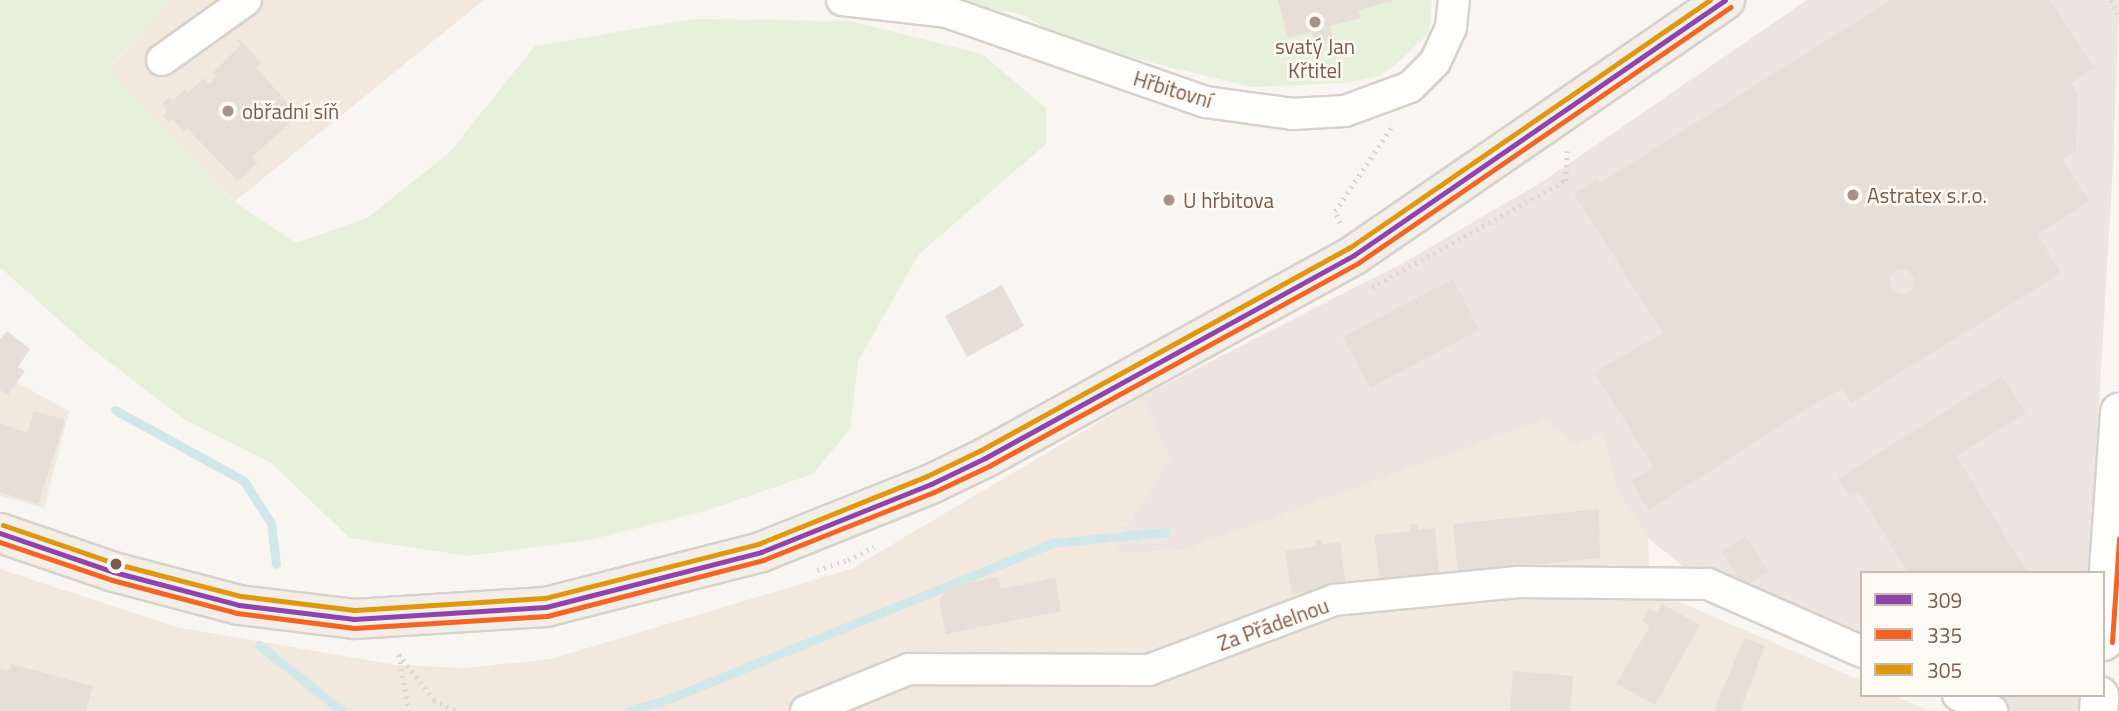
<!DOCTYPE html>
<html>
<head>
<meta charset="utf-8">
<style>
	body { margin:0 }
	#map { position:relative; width:2119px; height:711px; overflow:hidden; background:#f9f5f0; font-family:"Titillium Web",sans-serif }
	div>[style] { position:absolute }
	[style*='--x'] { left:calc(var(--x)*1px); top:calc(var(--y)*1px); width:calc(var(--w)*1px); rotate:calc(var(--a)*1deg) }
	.residential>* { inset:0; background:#f2e8de }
	.industrial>* { inset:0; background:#ede5e0 }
	.green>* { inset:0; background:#e7f0db }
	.stream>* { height:9px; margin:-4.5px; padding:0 4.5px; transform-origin:4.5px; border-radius:4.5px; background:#d0e8ea }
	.building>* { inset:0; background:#e6ded7 }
	.path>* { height:4.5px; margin-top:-2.25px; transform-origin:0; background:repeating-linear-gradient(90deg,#dcd5d0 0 2px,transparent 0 7px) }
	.roads { filter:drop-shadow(2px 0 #d7d1cb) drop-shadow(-2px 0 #d7d1cb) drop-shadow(0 2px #d7d1cb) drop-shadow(0 -2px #d7d1cb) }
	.minor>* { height:30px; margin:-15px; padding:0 15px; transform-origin:15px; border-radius:15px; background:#fefefd }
	.tertiary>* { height:37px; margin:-18.5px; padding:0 18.5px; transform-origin:18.5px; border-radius:18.5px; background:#fefefd }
	.primary>* { height:38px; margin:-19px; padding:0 19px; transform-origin:19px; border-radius:19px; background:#f3eee8 }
	.bus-1>* { height:5px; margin:-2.5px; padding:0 2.5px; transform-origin:2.5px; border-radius:2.5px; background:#8e44ad }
	.bus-2>* { height:5px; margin:-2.5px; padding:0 2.5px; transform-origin:2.5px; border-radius:2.5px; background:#f26522 }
	.bus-3>* { height:5px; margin:-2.5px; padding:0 2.5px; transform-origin:2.5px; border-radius:2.5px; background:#de970f }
	.dots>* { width:19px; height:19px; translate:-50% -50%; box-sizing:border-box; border:4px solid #fffaf3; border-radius:50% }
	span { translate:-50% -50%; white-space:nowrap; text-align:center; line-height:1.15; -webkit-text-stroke:5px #fffaf3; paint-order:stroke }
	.poi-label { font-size:21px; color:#7a5c4d }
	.left { translate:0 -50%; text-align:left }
	.street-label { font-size:21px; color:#7a5c4d }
	.legend { position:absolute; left:1860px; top:571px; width:245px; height:126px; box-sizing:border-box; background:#fffaf3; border:2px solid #cabbb1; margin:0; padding:9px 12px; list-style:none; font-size:21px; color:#7a5c4d }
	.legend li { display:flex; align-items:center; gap:14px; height:35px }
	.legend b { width:35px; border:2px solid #cabbb1 }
</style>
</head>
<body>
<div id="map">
	<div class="residential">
		<i style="clip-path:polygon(172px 0,484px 0,234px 202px,108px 69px)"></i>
		<i style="clip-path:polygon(0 373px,69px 411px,44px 508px,0 496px)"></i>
		<i style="clip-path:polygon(1141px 397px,1170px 458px,1116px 541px,1373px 479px,1545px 419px,1575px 446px,1602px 433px,1618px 493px,1648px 538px,1650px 589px,1862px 681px,1862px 695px,1893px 695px,1930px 711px,0 711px,0 569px,176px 627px,396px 665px,465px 668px,551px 659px,851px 569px)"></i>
	</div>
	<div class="industrial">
		<i style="clip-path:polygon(1807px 0,2119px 0,2113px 165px,2089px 573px,1862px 573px,1862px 651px,1695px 576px,1648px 538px,1618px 493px,1602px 433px,1575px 446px,1545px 419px,1188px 548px,1120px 553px,1116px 542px,1170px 458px,1141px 397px,1405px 262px,1542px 182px)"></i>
		<i style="clip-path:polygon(1968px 695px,2082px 695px,2081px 711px,2006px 711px)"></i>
	</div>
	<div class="green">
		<i style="clip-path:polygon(0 0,172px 0,108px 69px,234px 202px,296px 243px,367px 218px,449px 153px,535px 46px,694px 19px,850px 21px,982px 54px,1046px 108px,1046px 144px,919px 254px,858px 361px,850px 429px,813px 474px,705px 511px,589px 540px,468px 556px,350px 538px,270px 462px,184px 419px,87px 345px,0 267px)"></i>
		<i style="clip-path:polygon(943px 0,1278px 0,1312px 32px,1316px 46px,1334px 41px,1330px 26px,1360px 18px,1358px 10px,1395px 0,1432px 0,1429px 33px,1393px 67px,1376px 77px,1344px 83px,1252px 87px,1092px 48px,1066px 39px,1020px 14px)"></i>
	</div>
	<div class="stream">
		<i style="--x:115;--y:410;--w:147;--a:28.8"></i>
		<i style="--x:244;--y:481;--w:50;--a:57.3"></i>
		<i style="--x:271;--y:523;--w:41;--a:83"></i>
		<i style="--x:259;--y:645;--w:106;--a:38.5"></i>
		<i style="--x:629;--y:711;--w:44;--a:-17.2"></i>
		<i style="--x:671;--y:698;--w:411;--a:-22.1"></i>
		<i style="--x:1052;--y:543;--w:114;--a:-5.6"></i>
	</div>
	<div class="building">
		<i style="clip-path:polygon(1278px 0,1393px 0,1393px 1px,1358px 10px,1361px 18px,1330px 26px,1334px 41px,1316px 46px,1312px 32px,1288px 38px)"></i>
		<i style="clip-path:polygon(evenodd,1891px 0,2050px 0,2094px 68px,2071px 83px,2077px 93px,2076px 151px,2062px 159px,2089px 202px,2037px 234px,2061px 273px,1851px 403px,1842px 389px,1819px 401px,1649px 510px,1631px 481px,1654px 467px,1594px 372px,1663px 333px,1574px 194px,1597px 179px,1600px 183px,1891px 0,1899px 269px,1909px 271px,1915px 280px,1913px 290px,1903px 295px,1894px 292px,1889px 284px,1891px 274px,1899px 269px)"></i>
		<i style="clip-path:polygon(240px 39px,261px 63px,256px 68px,291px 106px,290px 123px,252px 157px,257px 163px,238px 181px,187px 128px,184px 131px,172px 119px,168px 122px,163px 116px,167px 113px,163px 103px,169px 97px,173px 101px,185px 89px,188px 93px,203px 78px,209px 84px,217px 77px,213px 72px,241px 45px,237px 41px)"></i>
		<i style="clip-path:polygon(1453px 279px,1479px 330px,1370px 388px,1343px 337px)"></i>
		<i style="clip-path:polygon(1002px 285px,1024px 326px,967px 357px,945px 316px)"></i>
		<i style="clip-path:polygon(7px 331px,30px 349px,18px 367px,25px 371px,8px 395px,0 390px,0 339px)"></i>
		<i style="clip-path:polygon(2002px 376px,2026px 413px,1956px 456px,2028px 573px,1908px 573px,1859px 492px,1850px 497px,1839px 478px)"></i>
		<i style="clip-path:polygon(34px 411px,65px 420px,38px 504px,0 492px,0 423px,27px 433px)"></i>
		<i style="clip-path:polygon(1599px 509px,1600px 558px,1458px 572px,1453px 524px)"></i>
		<i style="clip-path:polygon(1417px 524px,1418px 530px,1435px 528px,1439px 574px,1380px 580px,1374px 535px,1410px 531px,1409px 525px)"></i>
		<i style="clip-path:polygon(1746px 536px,1768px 571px,1744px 587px,1722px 551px)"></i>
		<i style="clip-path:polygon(1321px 539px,1322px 545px,1340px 542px,1346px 585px,1292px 594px,1285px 551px,1316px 546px,1315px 540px)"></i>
		<i style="clip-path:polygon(997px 577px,1001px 589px,1055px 578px,1061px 611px,946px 634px,939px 601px,949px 587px)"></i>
		<i style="clip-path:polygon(1662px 604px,1700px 625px,1655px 705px,1616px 684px,1650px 626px,1642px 621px,1649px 608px,1657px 613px)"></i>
		<i style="clip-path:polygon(1744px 638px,1765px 646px,1740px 711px,1714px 711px)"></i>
		<i style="clip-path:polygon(11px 664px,93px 686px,86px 711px,0 711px,0 668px,9px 670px)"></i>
		<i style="clip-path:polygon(1513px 671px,1573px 676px,1570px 711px,1510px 711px)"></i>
	</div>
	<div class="path">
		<i style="--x:2111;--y:0;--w:17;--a:62"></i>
		<i style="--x:1340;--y:223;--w:13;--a:-113"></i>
		<i style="--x:1335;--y:211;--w:100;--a:-56"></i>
		<i style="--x:1372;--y:287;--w:220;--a:-28.8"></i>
		<i style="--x:1565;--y:181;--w:30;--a:-86"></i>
		<i style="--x:817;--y:570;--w:33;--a:-18"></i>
		<i style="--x:848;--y:560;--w:29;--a:-27"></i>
		<i style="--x:399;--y:654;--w:58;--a:52.7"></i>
		<i style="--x:434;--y:700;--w:25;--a:26"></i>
		<i style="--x:399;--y:655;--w:57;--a:79.9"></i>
	</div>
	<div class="roads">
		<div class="minor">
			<i style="--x:842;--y:0;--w:106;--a:6.5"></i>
			<i style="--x:947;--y:12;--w:274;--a:19.2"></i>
			<i style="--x:1206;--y:102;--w:87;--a:7.9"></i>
			<i style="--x:1292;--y:114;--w:53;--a:-3.2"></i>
			<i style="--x:1345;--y:111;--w:69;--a:-20.3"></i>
			<i style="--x:1410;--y:87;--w:35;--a:-45"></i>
			<i style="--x:1435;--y:62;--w:38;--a:-65"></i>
			<i style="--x:1451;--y:27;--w:27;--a:-84"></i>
			<i style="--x:162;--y:60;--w:103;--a:-35.5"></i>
			<i style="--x:1958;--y:695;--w:38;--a:25"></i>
			<i style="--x:806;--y:711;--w:111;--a:-22.2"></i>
			<i style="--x:909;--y:669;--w:240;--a:0.2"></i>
			<i style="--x:1149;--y:670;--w:198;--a:-20.7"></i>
			<i style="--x:1334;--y:600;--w:185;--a:-5.6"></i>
			<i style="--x:1518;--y:582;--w:190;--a:0.6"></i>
			<i style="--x:1708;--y:584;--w:168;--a:23.8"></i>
		</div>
		<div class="tertiary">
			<i style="--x:2103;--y:641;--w:230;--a:-86"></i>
			<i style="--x:2098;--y:711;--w:16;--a:-86"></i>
		</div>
		<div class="primary">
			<i style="--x:0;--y:533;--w:120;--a:18.9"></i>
			<i style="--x:114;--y:572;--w:129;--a:14.8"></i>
			<i style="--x:239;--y:605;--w:116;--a:6.9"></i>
			<i style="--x:354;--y:619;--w:192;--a:-3.6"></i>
			<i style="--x:546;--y:607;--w:222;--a:-14.3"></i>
			<i style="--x:761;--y:552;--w:183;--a:-21.8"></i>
			<i style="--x:931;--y:484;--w:60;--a:-25.7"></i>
			<i style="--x:985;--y:458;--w:421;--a:-28.8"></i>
			<i style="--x:1354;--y:255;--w:450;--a:-34.5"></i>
		</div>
	</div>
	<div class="bus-1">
		<i style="--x:0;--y:533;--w:120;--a:18.9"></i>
		<i style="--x:114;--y:572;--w:129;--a:14.8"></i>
		<i style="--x:239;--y:605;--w:116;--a:6.9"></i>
		<i style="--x:354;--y:619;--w:192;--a:-3.6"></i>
		<i style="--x:546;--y:607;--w:222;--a:-14.3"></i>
		<i style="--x:761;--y:552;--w:183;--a:-21.8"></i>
		<i style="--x:931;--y:484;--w:60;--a:-25.7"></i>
		<i style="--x:985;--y:458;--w:421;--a:-28.8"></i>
		<i style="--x:1354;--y:255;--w:450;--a:-34.5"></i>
	</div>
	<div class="bus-2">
		<i style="--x:0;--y:542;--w:118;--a:18.7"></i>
		<i style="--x:112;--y:580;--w:129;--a:14.8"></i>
		<i style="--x:237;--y:613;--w:118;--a:7.3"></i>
		<i style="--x:354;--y:628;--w:193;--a:-3.6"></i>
		<i style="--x:547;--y:616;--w:223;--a:-14.5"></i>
		<i style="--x:763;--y:560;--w:184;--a:-21.7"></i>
		<i style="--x:934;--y:492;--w:61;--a:-25.3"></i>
		<i style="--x:989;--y:466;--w:421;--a:-28.8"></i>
		<i style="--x:1358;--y:263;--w:452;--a:-34.5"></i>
		<i style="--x:2112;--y:642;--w:104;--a:-86.1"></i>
	</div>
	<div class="bus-3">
		<i style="--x:3;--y:525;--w:120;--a:18.9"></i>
		<i style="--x:117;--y:564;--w:128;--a:14.5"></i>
		<i style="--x:241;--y:596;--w:114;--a:7.1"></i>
		<i style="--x:354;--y:610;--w:191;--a:-3.6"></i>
		<i style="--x:545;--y:598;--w:220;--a:-14.2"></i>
		<i style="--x:758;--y:544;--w:182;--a:-21.9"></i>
		<i style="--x:927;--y:476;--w:60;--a:-25.7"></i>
		<i style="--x:981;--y:450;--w:420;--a:-28.8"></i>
		<i style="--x:1349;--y:248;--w:438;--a:-34.5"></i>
	</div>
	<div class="dots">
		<i style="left:1315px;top:22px;background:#a69286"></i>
		<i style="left:228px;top:111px;background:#a69286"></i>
		<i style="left:1853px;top:195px;background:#a69286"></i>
		<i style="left:1169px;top:200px;background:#a69286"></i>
		<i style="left:116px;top:564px;background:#7a5c4d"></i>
	</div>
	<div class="poi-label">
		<span style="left:1315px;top:58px">svatý Jan<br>Křtitel</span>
		<span class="left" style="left:242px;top:111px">obřadní síň</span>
		<span class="left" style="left:1867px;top:195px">Astratex s.r.o.</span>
		<span class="left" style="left:1183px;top:200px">U hřbitova</span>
	</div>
	<div class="street-label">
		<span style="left:1173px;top:89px;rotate:17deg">Hřbitovní</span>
		<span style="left:1273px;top:624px;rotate:-20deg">Za Přádelnou</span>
	</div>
	<ul class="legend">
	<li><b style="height:9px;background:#8e44ad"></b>309</li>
	<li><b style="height:9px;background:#f26522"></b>335</li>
	<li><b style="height:9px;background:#de970f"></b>305</li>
	</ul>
</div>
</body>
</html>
